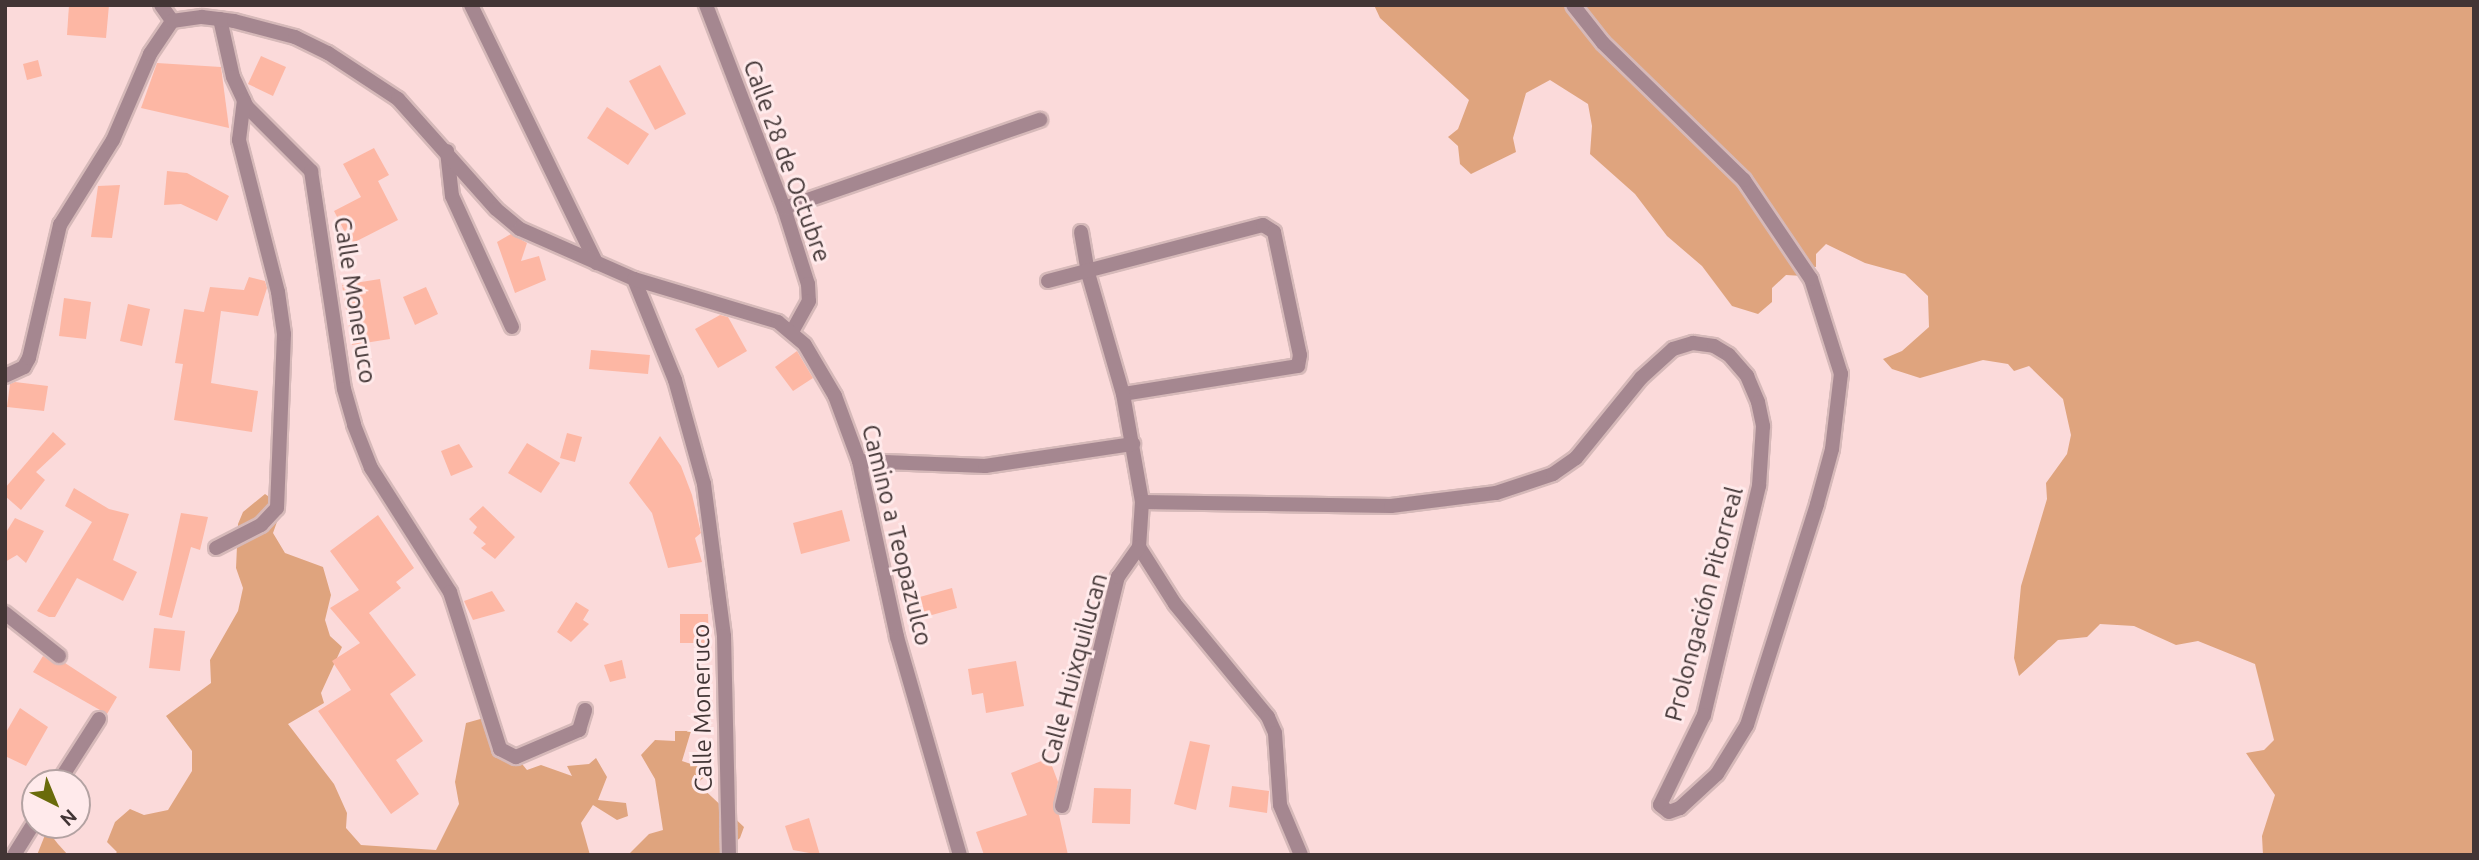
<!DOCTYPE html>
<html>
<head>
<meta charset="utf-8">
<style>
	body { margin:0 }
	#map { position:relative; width:2479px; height:860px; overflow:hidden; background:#fbdada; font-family:Ubuntu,sans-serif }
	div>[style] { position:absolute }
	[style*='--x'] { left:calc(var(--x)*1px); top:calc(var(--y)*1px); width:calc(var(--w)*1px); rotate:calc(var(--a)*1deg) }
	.forest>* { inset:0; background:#dfa47e }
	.building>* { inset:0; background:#fdb7a4 }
	.roads { filter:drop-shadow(2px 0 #d6b9b9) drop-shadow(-2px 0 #d6b9b9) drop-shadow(0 2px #d6b9b9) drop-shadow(0 -2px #d6b9b9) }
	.street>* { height:14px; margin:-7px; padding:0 7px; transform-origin:7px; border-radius:7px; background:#a58790 }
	span { translate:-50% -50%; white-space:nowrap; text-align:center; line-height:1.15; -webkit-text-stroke:6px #ffeaeb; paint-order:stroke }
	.street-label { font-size:24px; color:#423535 }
	.frame { position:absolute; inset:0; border:7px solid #423535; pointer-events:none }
	.north { position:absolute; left:21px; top:769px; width:70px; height:70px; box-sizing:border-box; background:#ffeaeb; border:2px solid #b3a2a2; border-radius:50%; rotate:137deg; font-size:19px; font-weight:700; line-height:28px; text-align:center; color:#423535 }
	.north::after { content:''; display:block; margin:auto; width:24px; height:32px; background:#6a6b0b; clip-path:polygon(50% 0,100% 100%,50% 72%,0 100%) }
</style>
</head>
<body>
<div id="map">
	<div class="forest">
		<i style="clip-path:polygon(1374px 5px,2474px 5px,2474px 855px,2263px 855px,2262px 836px,2275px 795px,2246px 753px,2264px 750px,2274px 740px,2255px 664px,2198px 641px,2176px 645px,2134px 626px,2100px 624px,2087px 637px,2058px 640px,2019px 676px,2014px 658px,2021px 586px,2047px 499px,2046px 483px,2067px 454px,2071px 435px,2063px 399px,2029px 366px,2014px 371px,2008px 364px,1983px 360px,1920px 378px,1892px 369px,1883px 359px,1902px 351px,1929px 327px,1928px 296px,1905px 274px,1865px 263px,1826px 244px,1816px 254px,1816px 267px,1803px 266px,1803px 276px,1786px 275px,1772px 288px,1772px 302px,1758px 314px,1732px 306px,1702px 266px,1667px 236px,1635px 194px,1590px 154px,1592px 126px,1588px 104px,1550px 80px,1526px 93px,1513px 138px,1516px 152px,1471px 174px,1460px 164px,1458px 146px,1448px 137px,1458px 129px,1469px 100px,1380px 18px)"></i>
		<i style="clip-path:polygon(265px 494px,284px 507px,272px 506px,278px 519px,273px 533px,285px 553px,323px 567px,331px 595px,325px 620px,330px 636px,342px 647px,321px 693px,324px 703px,288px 724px,334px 784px,347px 813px,346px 828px,361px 845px,436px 850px,459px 804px,455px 782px,466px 723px,484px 718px,527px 770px,541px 765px,572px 776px,567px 766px,589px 764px,596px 758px,607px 777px,598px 800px,626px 803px,628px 816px,617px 820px,593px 805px,581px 823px,590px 855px,114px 855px,117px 852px,107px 842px,115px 822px,130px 809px,144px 815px,168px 810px,192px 771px,192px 751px,166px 716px,211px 683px,210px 660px,238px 611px,243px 588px,236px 568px,238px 524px,243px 512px)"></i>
		<i style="clip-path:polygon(675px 731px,691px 731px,682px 761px,691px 764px,705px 759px,707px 775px,697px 783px,744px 827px,740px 838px,727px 849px,729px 855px,628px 855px,649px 834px,663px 830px,655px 779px,641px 755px,655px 740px,675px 741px)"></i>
		<i style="clip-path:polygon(47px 830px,58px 844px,68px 855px,37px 855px)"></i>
	</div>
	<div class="building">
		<i style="clip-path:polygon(69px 5px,109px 5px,106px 38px,67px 35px)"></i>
		<i style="clip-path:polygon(261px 56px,286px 67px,273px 96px,248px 84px)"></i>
		<i style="clip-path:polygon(38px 60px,42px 76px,27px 80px,23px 64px)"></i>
		<i style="clip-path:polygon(157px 63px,221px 67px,229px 128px,141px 108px)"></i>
		<i style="clip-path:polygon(660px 65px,686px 114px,655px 130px,629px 81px)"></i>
		<i style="clip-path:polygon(607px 107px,649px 134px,628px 165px,587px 138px)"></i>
		<i style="clip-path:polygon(374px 148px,389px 175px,378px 181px,398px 220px,351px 244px,334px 211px,361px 197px,343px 164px)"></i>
		<i style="clip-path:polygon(167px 171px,187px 173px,229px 196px,217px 221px,181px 204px,164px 205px)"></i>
		<i style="clip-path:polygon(120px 185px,112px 238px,91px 237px,98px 186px)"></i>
		<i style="clip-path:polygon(511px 234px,527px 243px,521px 261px,539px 256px,546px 280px,515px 293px,497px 242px)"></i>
		<i style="clip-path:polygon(249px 277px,265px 281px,267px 288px,258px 316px,221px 311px,211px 383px,258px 391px,252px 432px,174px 420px,183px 364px,175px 363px,184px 309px,204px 312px,210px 287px,244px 290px)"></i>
		<i style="clip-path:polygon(380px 279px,390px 339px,352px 345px,342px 285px)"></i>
		<i style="clip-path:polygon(426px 287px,438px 314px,415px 325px,403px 297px)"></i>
		<i style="clip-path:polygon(64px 298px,91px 302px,86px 339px,59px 336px)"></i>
		<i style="clip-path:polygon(128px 304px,150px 309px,142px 346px,120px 341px)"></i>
		<i style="clip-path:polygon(720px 315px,728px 317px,747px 351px,718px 368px,695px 329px)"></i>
		<i style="clip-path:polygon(591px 350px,650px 355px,648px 374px,589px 369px)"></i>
		<i style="clip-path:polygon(797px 351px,813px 378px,793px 391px,775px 367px)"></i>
		<i style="clip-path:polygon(15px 382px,48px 386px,44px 411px,7px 407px,10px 384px)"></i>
		<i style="clip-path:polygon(53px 432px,66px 444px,36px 472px,45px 480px,21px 510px,5px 496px,5px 488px)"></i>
		<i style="clip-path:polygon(567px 433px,582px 437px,575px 462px,560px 458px)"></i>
		<i style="clip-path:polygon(660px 436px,681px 466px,692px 495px,701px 533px,695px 538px,702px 562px,668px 568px,652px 513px,629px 483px)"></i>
		<i style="clip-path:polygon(527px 443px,560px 463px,541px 493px,508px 473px)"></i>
		<i style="clip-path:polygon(459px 444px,473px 467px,451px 476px,441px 451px)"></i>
		<i style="clip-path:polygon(74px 488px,109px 509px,129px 514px,113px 560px,137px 572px,123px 601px,77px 578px,55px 617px,49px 617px,37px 611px,92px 522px,65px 506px)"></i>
		<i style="clip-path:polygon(483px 506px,515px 537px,495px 559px,481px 548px,486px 544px,473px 533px,477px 527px,469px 519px)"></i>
		<i style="clip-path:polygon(842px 510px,850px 541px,801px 554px,793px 523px)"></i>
		<i style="clip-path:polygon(181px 513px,208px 517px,200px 550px,191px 547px,172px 618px,159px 615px)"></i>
		<i style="clip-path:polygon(378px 515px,414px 568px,396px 582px,401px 588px,369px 613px,416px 675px,390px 694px,423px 741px,396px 760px,419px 794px,391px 814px,318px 711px,351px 690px,332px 661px,360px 643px,330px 608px,359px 590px,330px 551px)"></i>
		<i style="clip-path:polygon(15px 518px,44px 531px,26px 563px,17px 555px,5px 562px,5px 534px)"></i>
		<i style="clip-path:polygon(952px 588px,957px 608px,914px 620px,909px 600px)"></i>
		<i style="clip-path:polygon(492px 591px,505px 611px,473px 620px,464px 601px)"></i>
		<i style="clip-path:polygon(576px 602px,589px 610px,583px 620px,589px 624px,571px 642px,557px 632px)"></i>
		<i style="clip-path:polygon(680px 614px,708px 614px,709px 643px,680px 643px)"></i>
		<i style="clip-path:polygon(154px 628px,185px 631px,180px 671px,149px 668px)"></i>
		<i style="clip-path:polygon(43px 656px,57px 665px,65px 663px,117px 697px,107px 714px,33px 672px)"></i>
		<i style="clip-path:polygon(622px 660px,626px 678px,610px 682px,604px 665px)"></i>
		<i style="clip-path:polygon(1016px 661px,1024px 706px,986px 713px,983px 693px,972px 695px,968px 669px)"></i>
		<i style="clip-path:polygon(20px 708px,48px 727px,26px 766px,5px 756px,5px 734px)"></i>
		<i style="clip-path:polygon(1190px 741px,1210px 745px,1196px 810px,1174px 804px)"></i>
		<i style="clip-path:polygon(1049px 758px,1058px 782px,1053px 808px,1059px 815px,1068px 855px,984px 855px,976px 832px,1027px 815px,1011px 773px)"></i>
		<i style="clip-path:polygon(1232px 786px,1269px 791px,1267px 813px,1229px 807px)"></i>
		<i style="clip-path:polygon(1094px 788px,1131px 789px,1130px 824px,1092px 823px)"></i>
		<i style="clip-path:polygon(809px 818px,820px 855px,793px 850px,785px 826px)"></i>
	</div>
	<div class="roads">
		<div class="street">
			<i style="--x:161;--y:5;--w:19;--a:55"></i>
			<i style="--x:471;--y:5;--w:287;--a:64.1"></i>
			<i style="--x:706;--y:5;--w:217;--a:69"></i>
			<i style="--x:784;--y:208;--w:80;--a:72.5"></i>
			<i style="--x:808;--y:284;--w:17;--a:87"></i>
			<i style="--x:809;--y:301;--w:35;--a:119"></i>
			<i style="--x:220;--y:19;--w:59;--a:77.4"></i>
			<i style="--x:233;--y:77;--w:33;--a:65"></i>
			<i style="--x:247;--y:107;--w:91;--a:45"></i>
			<i style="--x:311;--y:171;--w:220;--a:81.4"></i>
			<i style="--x:344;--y:389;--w:37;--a:74"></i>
			<i style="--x:354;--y:425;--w:46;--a:68.4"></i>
			<i style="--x:371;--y:468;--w:147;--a:57.5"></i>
			<i style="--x:450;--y:592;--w:165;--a:72.3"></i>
			<i style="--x:500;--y:749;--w:18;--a:27"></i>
			<i style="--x:516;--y:757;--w:69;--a:-23.2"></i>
			<i style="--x:579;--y:730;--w:21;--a:-73"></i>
			<i style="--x:447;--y:151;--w:45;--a:83.7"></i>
			<i style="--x:452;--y:196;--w:144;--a:65.4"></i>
			<i style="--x:784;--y:208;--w:271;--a:-19"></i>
			<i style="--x:1081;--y:232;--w:42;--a:80.3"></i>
			<i style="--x:1088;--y:273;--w:126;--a:73.9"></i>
			<i style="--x:634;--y:279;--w:109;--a:67.9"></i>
			<i style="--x:675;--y:380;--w:108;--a:74.4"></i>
			<i style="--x:704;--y:484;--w:153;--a:82.5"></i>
			<i style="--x:724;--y:636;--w:219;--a:88.7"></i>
			<i style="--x:1048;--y:281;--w:222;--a:-14.6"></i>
			<i style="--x:1263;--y:225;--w:13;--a:32"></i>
			<i style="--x:1274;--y:232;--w:126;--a:78.1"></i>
			<i style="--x:1300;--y:355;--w:11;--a:100"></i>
			<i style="--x:1298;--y:366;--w:177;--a:170.9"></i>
			<i style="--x:1123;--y:394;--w:110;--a:80"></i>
			<i style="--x:1142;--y:502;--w:45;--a:93.8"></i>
			<i style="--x:1139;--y:547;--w:67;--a:57.7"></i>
			<i style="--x:1175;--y:604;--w:146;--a:50.5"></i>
			<i style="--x:1268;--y:717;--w:17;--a:66"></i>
			<i style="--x:1275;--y:733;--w:72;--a:86"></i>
			<i style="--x:1280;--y:805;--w:54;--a:67.2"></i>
			<i style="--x:5;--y:376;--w:21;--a:-25"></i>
			<i style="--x:24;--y:367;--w:10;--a:-61"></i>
			<i style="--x:29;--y:358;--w:137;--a:-76.9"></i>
			<i style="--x:60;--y:225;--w:100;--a:-58.1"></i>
			<i style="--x:113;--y:140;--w:94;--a:-66.7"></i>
			<i style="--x:150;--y:54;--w:40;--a:-56"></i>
			<i style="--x:172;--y:21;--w:30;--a:-8"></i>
			<i style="--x:202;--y:17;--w:32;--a:7"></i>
			<i style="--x:234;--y:21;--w:63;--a:14.7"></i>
			<i style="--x:295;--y:37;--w:37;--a:26"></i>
			<i style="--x:328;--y:53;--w:84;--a:33.3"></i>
			<i style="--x:398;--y:99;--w:147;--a:48.3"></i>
			<i style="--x:496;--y:209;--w:31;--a:40"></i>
			<i style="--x:520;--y:229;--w:124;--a:23.7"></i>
			<i style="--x:634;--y:279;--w:150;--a:16.6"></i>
			<i style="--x:778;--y:322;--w:35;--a:40"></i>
			<i style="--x:805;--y:345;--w:59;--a:59.5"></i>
			<i style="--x:835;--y:396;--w:69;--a:69.7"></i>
			<i style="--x:859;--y:461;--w:180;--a:77.8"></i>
			<i style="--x:897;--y:637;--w:227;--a:73.9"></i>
			<i style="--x:859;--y:461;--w:126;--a:2.3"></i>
			<i style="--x:985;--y:466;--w:150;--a:-8.5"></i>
			<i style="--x:1142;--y:502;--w:249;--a:0.9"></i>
			<i style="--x:1391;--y:506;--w:106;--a:-7.1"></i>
			<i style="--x:1496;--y:493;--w:60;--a:-18.4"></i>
			<i style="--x:1553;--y:474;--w:28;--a:-35"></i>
			<i style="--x:1576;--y:458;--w:103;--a:-50.9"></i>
			<i style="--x:1641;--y:378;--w:43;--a:-42.2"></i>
			<i style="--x:1673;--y:349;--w:21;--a:-17"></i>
			<i style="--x:1693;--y:343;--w:21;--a:8"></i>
			<i style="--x:1714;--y:346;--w:17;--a:31"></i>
			<i style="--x:1729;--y:355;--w:28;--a:49"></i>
			<i style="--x:1747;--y:376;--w:28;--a:67"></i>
			<i style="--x:1758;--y:402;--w:25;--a:78"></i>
			<i style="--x:1763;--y:426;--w:60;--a:93.8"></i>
			<i style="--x:1759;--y:486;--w:236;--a:103.5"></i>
			<i style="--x:1704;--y:715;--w:100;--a:116.1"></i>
			<i style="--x:1660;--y:805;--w:11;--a:38"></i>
			<i style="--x:1669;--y:812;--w:12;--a:-20"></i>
			<i style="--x:1680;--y:808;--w:50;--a:-42.6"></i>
			<i style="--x:1717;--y:774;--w:57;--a:-58.5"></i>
			<i style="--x:1747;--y:725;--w:232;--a:-72.4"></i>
			<i style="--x:1817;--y:504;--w:57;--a:-74.7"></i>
			<i style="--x:1832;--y:449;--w:76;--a:-83.2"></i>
			<i style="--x:1841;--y:374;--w:100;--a:-107.5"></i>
			<i style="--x:1811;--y:279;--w:120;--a:-124.1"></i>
			<i style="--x:1744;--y:180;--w:197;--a:-135.8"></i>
			<i style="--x:1603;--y:43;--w:48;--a:-128.3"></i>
			<i style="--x:216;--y:548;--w:51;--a:-27.1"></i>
			<i style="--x:261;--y:525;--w:23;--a:-47"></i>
			<i style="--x:277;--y:508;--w:174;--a:-87.7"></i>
			<i style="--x:284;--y:334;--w:42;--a:-98.1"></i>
			<i style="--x:278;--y:292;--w:157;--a:-104.4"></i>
			<i style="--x:239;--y:140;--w:40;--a:-82.9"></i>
			<i style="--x:5;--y:613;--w:69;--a:38.5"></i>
			<i style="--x:58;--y:783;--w:76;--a:-57.4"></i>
			<i style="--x:1062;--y:806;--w:236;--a:-76.3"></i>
			<i style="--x:1118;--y:577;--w:37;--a:-55"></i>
			<i style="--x:14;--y:855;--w:40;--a:-58"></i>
		</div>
	</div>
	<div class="street-label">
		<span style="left:787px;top:161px;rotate:70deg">Calle 28 de Octubre</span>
		<span style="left:355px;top:300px;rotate:81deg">Calle Moneruco</span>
		<span style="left:897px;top:535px;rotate:76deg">Camino a Teopazulco</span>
		<span style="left:1704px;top:604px;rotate:-75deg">Prolongación Pitorreal</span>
		<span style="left:1074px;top:669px;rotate:-75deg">Calle Huixquilucan</span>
		<span style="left:702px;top:708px;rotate:-91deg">Calle Moneruco</span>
	</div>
	<div class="frame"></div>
	<div class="north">N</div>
</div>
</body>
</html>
